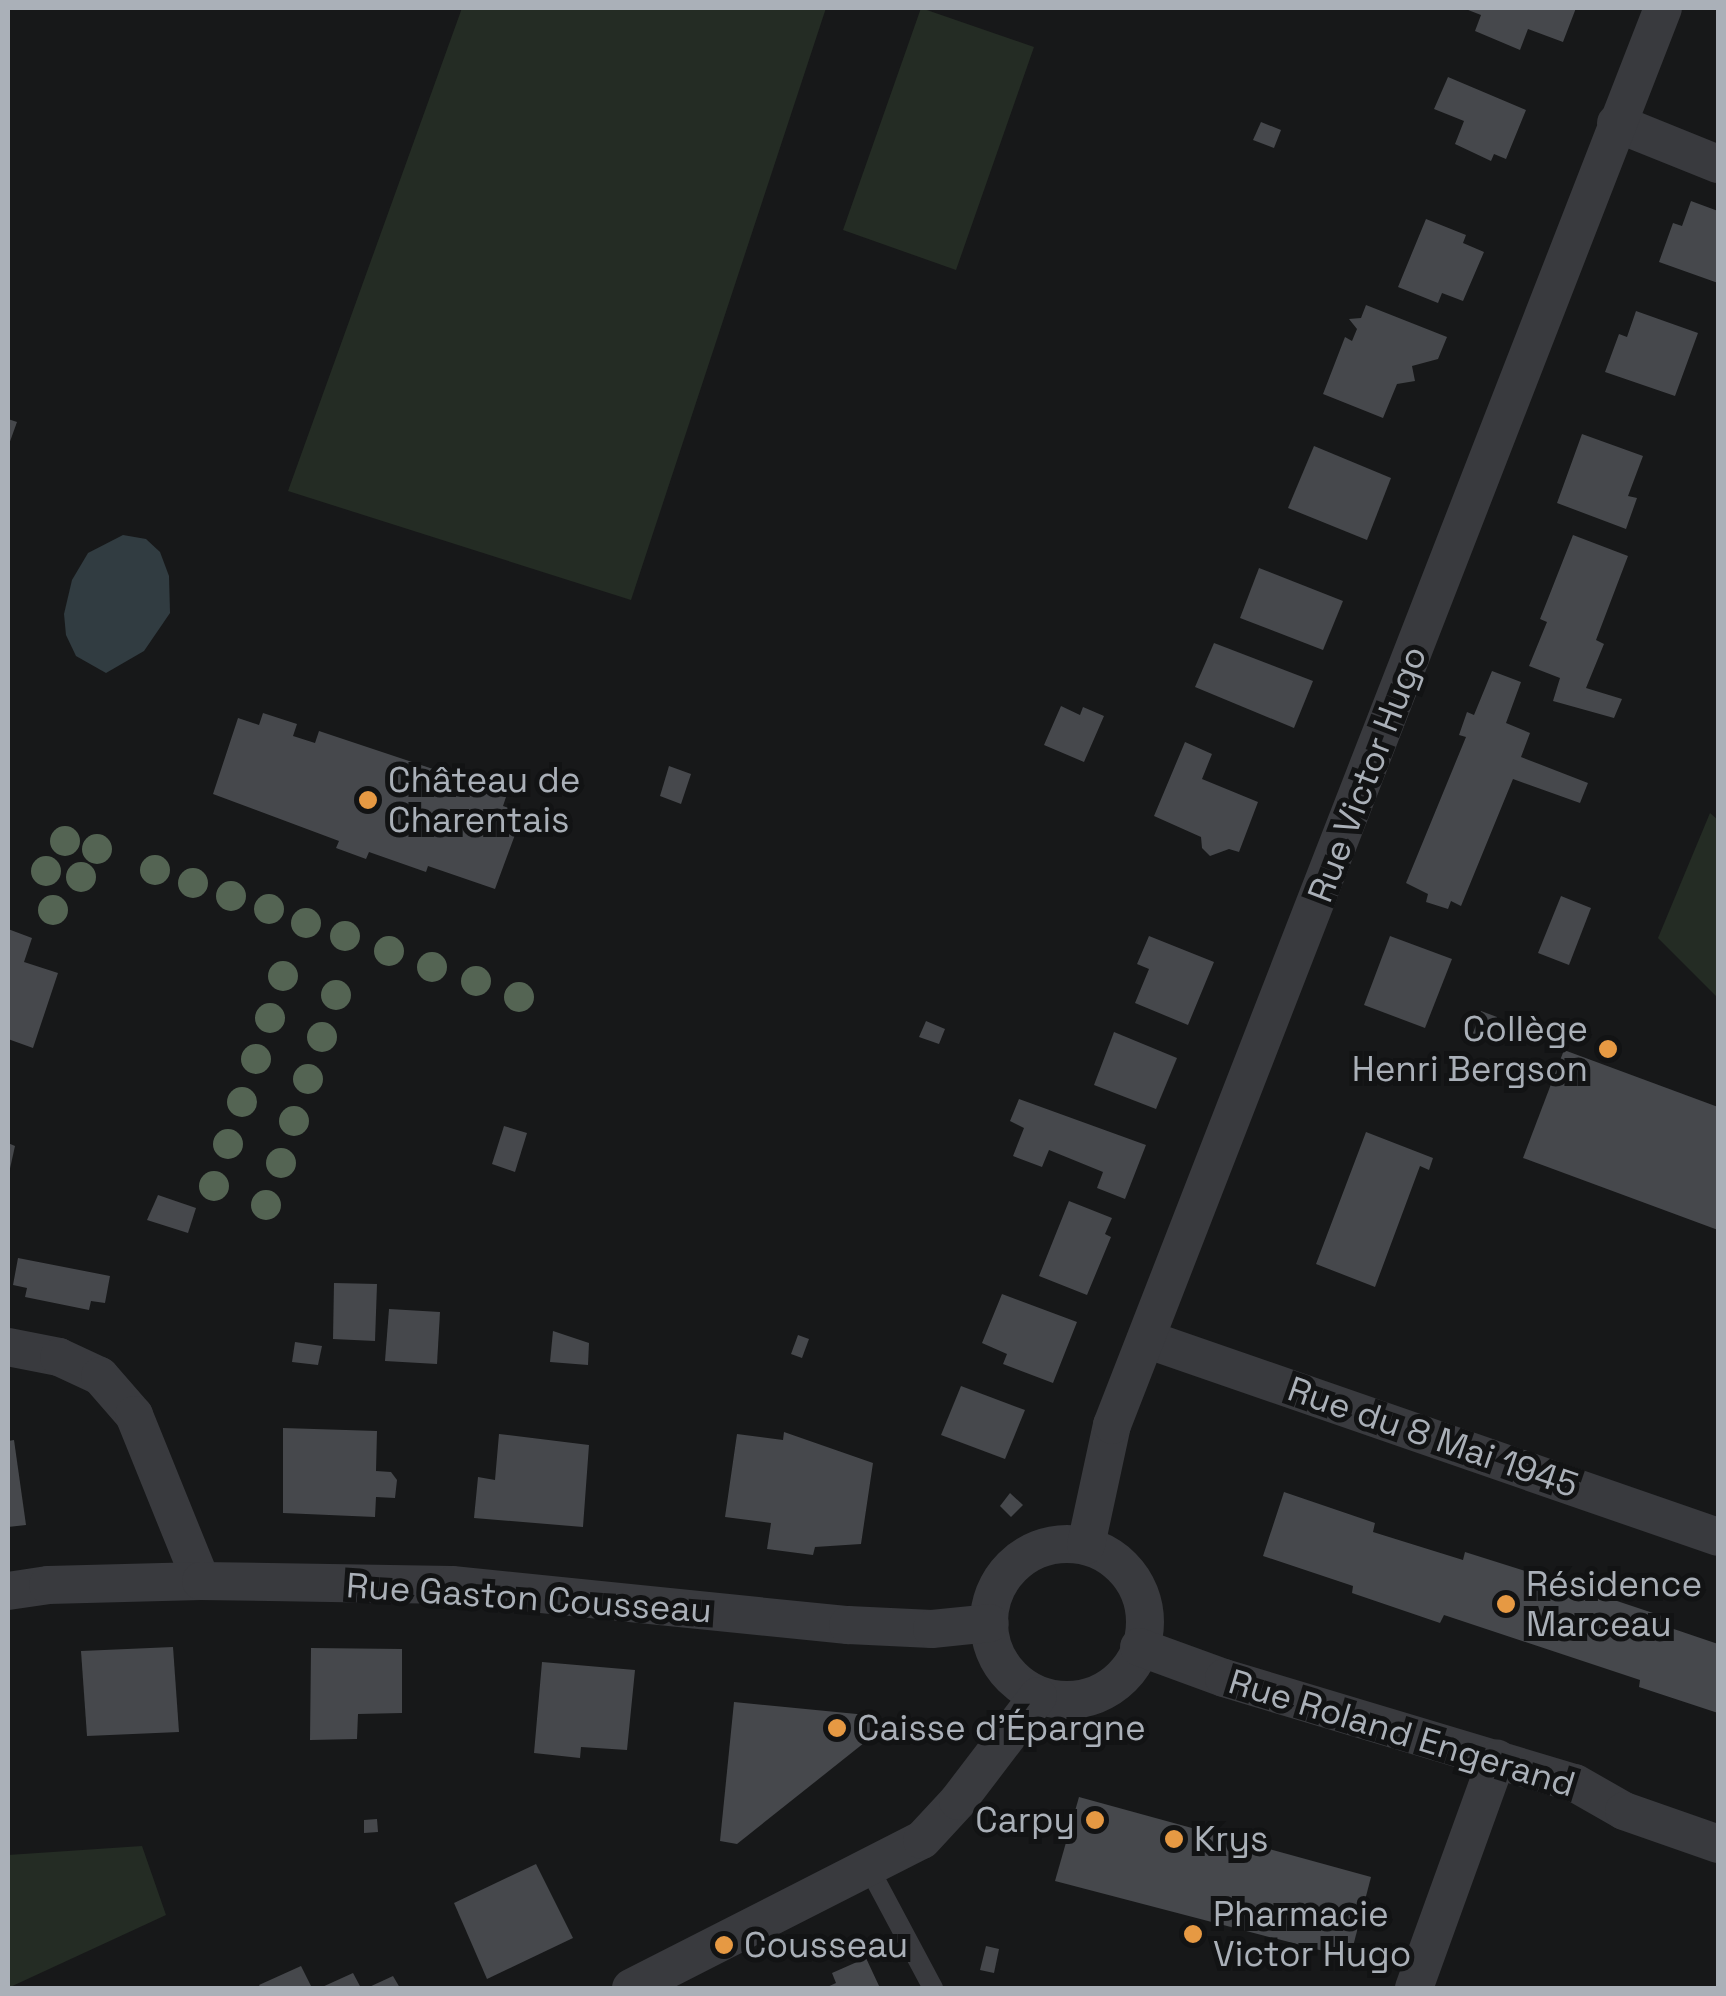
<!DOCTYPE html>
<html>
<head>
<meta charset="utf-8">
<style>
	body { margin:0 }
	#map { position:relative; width:1726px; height:1996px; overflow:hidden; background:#171819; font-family:"Space Grotesk",sans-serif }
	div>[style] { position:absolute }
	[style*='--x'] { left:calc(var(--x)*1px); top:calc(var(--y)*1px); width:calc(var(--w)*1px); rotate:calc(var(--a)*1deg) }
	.green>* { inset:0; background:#242c24 }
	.water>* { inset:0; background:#313c41 }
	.building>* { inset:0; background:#46484c }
	.service>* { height:20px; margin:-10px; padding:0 10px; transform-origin:10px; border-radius:10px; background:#393a3e }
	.minor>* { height:38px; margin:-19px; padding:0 19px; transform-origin:19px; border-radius:19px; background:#393a3e }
	.minor>.ring { margin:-19px; padding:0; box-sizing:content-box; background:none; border:38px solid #393a3e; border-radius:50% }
	.trees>* { width:30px; height:30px; margin:-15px; border-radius:50%; background:#546453 }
	.dots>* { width:28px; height:28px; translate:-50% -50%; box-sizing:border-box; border:5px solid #121314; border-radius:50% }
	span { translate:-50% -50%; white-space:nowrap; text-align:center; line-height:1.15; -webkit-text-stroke:10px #121314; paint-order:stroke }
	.street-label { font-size:35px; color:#aab0b8 }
	.poi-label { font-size:35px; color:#aab0b8 }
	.left { translate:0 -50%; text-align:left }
	.right { translate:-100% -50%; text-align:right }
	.frame { position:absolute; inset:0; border:10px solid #aab0b8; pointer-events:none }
</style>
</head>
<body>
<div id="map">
	<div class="green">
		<i style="clip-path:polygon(462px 8px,826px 8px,631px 600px,288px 491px)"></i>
		<i style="clip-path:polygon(921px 8px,1034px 47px,956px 270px,843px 230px)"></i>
		<i style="clip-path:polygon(1710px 813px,1718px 820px,1718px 998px,1658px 938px)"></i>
		<i style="clip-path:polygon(142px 1846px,166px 1915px,8px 1988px,8px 1855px)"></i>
	</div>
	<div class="water">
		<i style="clip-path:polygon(123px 535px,146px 539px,160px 552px,169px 576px,170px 613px,144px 651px,106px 673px,76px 656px,66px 635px,64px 614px,72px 580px,88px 553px)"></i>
	</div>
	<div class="building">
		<i style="clip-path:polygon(1463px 8px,1576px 8px,1563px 42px,1528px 29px,1520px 50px,1475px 31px,1481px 15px)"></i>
		<i style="clip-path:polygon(1448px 77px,1526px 110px,1506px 159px,1494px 154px,1491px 161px,1455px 144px,1464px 121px,1434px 109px)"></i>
		<i style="clip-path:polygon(1261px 122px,1281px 130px,1274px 148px,1253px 140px)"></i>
		<i style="clip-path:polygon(1691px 201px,1718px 211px,1718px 283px,1659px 262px,1673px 223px,1682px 226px)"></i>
		<i style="clip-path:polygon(1426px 219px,1466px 235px,1463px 243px,1484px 252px,1463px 301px,1442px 293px,1438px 303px,1398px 287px)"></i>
		<i style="clip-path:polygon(1366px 305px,1447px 337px,1438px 359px,1412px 366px,1415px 381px,1397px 384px,1383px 418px,1323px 394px,1345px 337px,1352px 341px,1357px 329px,1349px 319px,1361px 318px)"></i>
		<i style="clip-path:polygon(1636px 311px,1698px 333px,1675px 396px,1605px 372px,1619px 334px,1627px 337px)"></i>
		<i style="clip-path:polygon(8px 419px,17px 422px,8px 447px)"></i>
		<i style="clip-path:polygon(1582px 434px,1643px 456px,1628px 496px,1637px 498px,1626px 529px,1557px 503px)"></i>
		<i style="clip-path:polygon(1314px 446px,1391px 478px,1367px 540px,1288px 508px)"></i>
		<i style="clip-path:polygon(1573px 535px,1628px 556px,1596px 640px,1604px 644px,1586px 688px,1622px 699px,1614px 718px,1553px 701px,1560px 678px,1529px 666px,1547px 622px,1540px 619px)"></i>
		<i style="clip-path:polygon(1259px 568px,1343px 601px,1323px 650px,1240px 618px)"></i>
		<i style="clip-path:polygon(1214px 643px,1313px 681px,1294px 728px,1195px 687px)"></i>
		<i style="clip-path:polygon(1492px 671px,1521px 682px,1506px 723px,1530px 733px,1521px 757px,1588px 783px,1580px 803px,1513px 779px,1461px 906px,1451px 901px,1448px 909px,1426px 902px,1428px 894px,1406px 883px,1466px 737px,1459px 735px,1467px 712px,1474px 715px)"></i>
		<i style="clip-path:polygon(1061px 706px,1080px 715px,1083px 707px,1104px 716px,1084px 762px,1044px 745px)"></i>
		<i style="clip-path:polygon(263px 713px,297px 724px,293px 736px,315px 743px,319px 731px,454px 776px,450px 787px,469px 794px,473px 782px,507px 794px,503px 806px,523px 813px,495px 889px,428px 866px,426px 872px,369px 852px,366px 859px,336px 848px,339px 841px,213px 794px,238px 718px,259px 725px)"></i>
		<i style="clip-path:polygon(1185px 742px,1212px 754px,1202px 779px,1258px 802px,1239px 852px,1229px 849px,1210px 856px,1202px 848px,1201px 837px,1154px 816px)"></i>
		<i style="clip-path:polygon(669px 766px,691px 774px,681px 804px,660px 796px)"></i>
		<i style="clip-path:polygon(1561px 896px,1591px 908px,1569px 965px,1538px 953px)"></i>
		<i style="clip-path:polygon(8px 929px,32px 938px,24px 962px,58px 973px,33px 1048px,8px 1039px)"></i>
		<i style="clip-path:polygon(1149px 936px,1214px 962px,1188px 1025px,1135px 1003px,1149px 969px,1137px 964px)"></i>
		<i style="clip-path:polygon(1390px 936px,1452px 959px,1425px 1028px,1364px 1005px)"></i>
		<i style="clip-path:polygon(1481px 1011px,1497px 1017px,1488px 1041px,1472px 1036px)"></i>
		<i style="clip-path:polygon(926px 1021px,945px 1029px,939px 1044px,919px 1037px)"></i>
		<i style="clip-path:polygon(1114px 1032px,1177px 1058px,1156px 1109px,1094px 1085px)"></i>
		<i style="clip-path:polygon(1564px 1050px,1718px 1107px,1718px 1230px,1523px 1158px)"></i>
		<i style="clip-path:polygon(1019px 1099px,1146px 1145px,1125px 1199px,1097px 1188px,1103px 1172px,1049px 1150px,1042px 1167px,1013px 1156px,1024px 1128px,1010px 1121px)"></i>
		<i style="clip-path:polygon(504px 1126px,527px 1133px,515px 1172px,492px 1164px)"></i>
		<i style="clip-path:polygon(1366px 1132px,1433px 1158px,1429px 1170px,1420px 1166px,1375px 1287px,1316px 1264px)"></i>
		<i style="clip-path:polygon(8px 1143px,15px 1146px,9px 1173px,8px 1173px)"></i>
		<i style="clip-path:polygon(158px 1195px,196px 1208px,188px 1233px,147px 1220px)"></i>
		<i style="clip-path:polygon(1069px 1201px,1112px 1218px,1105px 1234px,1111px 1237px,1087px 1295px,1039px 1276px)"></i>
		<i style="clip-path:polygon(18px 1258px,110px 1276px,105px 1303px,91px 1301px,89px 1310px,25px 1297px,27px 1288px,13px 1285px)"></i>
		<i style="clip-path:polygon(334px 1283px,377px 1284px,375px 1341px,333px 1339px)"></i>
		<i style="clip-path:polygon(1002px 1294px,1077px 1322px,1053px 1383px,1003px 1364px,1007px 1354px,982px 1343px)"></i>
		<i style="clip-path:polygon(389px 1309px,440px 1312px,437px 1364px,385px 1361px)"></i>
		<i style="clip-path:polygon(553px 1331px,589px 1343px,588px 1365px,550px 1362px)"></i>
		<i style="clip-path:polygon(798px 1335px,809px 1339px,802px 1358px,791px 1354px)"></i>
		<i style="clip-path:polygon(295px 1342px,322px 1346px,318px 1365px,292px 1362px)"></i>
		<i style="clip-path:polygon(961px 1386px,1025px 1410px,1005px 1459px,941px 1435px)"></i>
		<i style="clip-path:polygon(283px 1428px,377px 1431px,376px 1471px,391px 1472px,397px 1480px,395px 1498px,376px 1497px,375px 1517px,283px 1513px)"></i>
		<i style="clip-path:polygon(784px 1432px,873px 1463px,861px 1544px,815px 1547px,813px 1555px,767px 1549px,771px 1523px,725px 1517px,737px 1434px,783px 1440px)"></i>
		<i style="clip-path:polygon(499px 1434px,589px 1445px,583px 1527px,474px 1518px,478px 1477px,495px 1480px)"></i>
		<i style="clip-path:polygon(14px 1440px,26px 1525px,8px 1527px,8px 1441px)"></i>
		<i style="clip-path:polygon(1284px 1492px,1375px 1523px,1373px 1532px,1463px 1560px,1465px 1552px,1551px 1579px,1662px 1616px,1659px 1624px,1718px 1644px,1718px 1713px,1639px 1687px,1640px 1680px,1444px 1615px,1440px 1623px,1352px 1593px,1353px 1586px,1263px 1556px)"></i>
		<i style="clip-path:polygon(1010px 1493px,1023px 1505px,1011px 1517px,1000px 1506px)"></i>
		<i style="clip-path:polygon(173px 1647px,179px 1732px,87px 1736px,81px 1651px)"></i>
		<i style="clip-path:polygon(311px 1648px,402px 1649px,402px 1713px,358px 1714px,357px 1739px,310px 1740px)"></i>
		<i style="clip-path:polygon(542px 1662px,635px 1670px,627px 1750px,581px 1747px,580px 1758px,534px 1753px)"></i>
		<i style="clip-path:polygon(734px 1702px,867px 1715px,874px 1735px,737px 1844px,720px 1841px)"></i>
		<i style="clip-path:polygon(1079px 1797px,1371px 1877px,1350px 1958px,1055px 1881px)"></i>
		<i style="clip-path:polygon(377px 1819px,378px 1832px,364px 1833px,364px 1820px)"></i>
		<i style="clip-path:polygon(536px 1864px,573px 1938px,487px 1979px,454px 1903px)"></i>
		<i style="clip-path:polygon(986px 1946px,999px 1949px,994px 1973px,980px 1970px)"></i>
		<i style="clip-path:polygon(866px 1958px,880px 1988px,825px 1988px,836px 1983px,832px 1973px)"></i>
		<i style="clip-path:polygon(301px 1966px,312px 1988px,261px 1988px,259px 1985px)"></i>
		<i style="clip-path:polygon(353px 1973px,361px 1988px,320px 1988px)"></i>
		<i style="clip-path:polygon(393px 1976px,400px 1988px,367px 1988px)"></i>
	</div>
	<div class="service">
		<i style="--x:870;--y:1870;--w:134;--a:61.9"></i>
	</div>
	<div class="minor">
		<i style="--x:1616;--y:123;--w:110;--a:21.9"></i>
		<i style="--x:1146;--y:1339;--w:605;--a:19.09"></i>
		<i style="--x:8;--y:1347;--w:52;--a:11.1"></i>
		<i style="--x:59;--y:1357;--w:45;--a:24.9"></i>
		<i style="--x:100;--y:1376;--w:52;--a:48.9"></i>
		<i style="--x:134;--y:1415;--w:179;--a:68"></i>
		<i class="ring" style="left:989px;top:1544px;width:118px;height:118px"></i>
		<i style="--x:1086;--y:1545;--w:123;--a:-77.8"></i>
		<i style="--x:1112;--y:1425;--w:1520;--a:-68.75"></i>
		<i style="--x:8;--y:1591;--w:40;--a:-8.5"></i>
		<i style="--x:48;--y:1585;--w:153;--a:-1.5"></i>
		<i style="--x:201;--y:1581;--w:251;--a:0.9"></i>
		<i style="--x:452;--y:1585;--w:398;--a:5.8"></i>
		<i style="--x:848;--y:1625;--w:84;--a:2.7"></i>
		<i style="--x:932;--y:1629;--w:58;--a:-5.9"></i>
		<i style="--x:1139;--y:1647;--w:90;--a:20"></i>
		<i style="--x:1224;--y:1678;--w:366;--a:16.7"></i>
		<i style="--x:1575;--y:1783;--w:56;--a:29.7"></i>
		<i style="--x:1624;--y:1811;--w:100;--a:19.3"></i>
		<i style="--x:631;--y:1988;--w:326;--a:-27"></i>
		<i style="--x:922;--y:1840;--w:53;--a:-47.3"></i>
		<i style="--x:958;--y:1801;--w:132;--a:-52.7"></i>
		<i style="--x:1414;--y:1988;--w:244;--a:-70.1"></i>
	</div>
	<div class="trees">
		<i style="left:65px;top:841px"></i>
		<i style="left:97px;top:849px"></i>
		<i style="left:155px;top:870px"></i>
		<i style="left:46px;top:871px"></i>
		<i style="left:81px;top:877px"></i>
		<i style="left:193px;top:883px"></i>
		<i style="left:231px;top:896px"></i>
		<i style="left:269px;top:909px"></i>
		<i style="left:53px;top:910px"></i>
		<i style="left:306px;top:923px"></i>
		<i style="left:345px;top:936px"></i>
		<i style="left:389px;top:951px"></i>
		<i style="left:432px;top:967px"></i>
		<i style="left:283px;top:976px"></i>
		<i style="left:476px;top:981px"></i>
		<i style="left:336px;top:995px"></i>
		<i style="left:519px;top:997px"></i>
		<i style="left:270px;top:1018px"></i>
		<i style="left:322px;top:1037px"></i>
		<i style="left:256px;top:1059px"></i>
		<i style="left:308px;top:1079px"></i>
		<i style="left:242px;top:1102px"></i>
		<i style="left:294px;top:1121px"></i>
		<i style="left:228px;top:1144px"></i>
		<i style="left:281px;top:1163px"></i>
		<i style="left:214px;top:1186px"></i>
		<i style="left:266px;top:1205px"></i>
	</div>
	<div class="dots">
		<i style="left:368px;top:800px;background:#e69943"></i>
		<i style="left:1608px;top:1049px;background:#e69943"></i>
		<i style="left:1506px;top:1604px;background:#e69943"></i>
		<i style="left:837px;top:1728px;background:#e69943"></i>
		<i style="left:1095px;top:1820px;background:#e69943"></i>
		<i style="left:1174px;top:1839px;background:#e69943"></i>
		<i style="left:1193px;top:1934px;background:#e69943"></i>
		<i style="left:724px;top:1945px;background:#e69943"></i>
	</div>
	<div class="street-label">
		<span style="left:1367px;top:774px;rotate:-69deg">Rue Victor Hugo</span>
		<span style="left:1433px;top:1437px;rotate:19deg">Rue du 8 Mai 1945</span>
		<span style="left:529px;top:1598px;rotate:4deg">Rue Gaston Cousseau</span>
		<span style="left:1402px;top:1733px;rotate:17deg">Rue Roland Engerand</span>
	</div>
	<div class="poi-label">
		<span class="left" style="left:388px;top:800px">Château de<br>Charentais</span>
		<span class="right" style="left:1588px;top:1049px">Collège<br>Henri Bergson</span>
		<span class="left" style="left:1526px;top:1604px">Résidence<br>Marceau</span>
		<span class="left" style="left:857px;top:1728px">Caisse d'Épargne</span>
		<span class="right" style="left:1075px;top:1820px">Carpy</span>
		<span class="left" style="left:1194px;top:1839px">Krys</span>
		<span class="left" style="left:1213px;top:1934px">Pharmacie<br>Victor Hugo</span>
		<span class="left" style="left:744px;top:1945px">Cousseau</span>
	</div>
	<div class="frame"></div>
</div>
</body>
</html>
